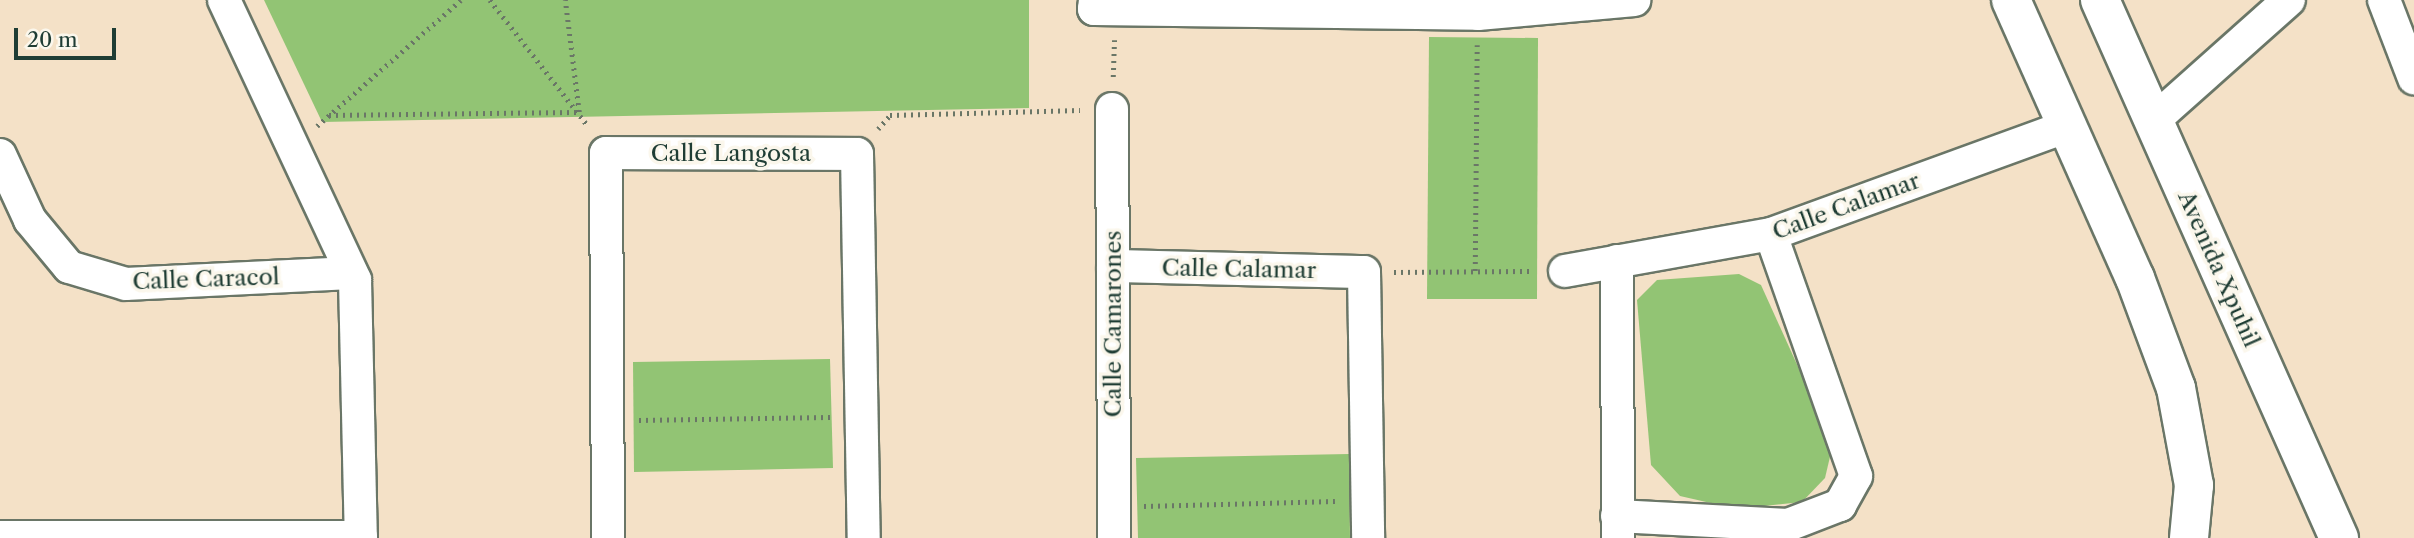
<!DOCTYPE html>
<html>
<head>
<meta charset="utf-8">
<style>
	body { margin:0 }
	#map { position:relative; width:2414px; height:538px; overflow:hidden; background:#f4e1c7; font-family:"Libre Caslon Text",serif }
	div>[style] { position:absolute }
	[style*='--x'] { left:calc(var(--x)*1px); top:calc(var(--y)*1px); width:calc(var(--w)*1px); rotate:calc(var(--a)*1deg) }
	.green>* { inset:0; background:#92c474 }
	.path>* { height:4.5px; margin-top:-2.25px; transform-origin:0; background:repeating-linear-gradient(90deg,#6a7667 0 2px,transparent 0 7px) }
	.roads { filter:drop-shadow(2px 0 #6a7667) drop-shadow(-2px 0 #6a7667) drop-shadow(0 2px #6a7667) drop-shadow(0 -2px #6a7667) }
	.minor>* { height:32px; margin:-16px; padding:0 16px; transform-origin:16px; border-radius:16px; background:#fff }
	.tertiary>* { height:38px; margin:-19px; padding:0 19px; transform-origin:19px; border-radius:19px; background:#fff }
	span { translate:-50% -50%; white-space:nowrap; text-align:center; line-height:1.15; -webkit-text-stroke:7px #fbf7ec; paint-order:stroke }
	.street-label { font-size:23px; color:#1f3d34 }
	.scale { position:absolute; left:14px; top:28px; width:102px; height:32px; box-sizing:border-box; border:4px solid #1f3d34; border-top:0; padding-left:9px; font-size:21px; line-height:24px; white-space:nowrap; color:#1f3d34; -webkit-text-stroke:5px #fbf7ec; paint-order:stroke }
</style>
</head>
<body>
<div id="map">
	<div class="green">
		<i style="clip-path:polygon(264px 0,1029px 0,1029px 108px,322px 122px)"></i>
		<i style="clip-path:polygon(1429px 37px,1538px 38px,1537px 299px,1427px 299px)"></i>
		<i style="clip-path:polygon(1739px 274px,1761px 285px,1833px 444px,1825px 478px,1802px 502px,1737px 509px,1680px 496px,1651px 465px,1637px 300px,1657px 280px)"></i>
		<i style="clip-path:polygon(830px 359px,833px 468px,634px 472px,633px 362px)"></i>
		<i style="clip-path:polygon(1349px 454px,1350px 538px,1138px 538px,1136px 458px)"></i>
	</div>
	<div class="path">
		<i style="--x:490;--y:0;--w:160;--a:52.1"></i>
		<i style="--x:1113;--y:77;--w:37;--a:-88"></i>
		<i style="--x:329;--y:115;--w:250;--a:-0.7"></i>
		<i style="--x:579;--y:112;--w:113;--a:-97.1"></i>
		<i style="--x:317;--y:126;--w:191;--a:-41.2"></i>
		<i style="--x:878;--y:129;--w:18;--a:-49"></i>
		<i style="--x:890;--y:115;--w:190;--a:-1.5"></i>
		<i style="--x:1475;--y:271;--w:226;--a:-89.5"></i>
		<i style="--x:1394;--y:272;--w:138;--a:-0.4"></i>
		<i style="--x:639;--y:420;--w:191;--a:-0.9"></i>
		<i style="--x:1144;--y:506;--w:191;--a:-1.5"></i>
	</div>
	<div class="roads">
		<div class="minor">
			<i style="--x:224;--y:0;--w:309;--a:64.9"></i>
			<i style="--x:355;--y:280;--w:258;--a:88.7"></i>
			<i style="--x:1095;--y:0;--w:9;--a:96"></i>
			<i style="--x:1094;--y:9;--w:384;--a:0.7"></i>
			<i style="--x:1478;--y:14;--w:157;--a:-5.1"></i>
			<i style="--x:2384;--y:0;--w:84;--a:69"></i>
			<i style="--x:1112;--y:109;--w:429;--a:89.7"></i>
			<i style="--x:2153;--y:121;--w:182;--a:-41.7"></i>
			<i style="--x:0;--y:155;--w:72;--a:65.2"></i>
			<i style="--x:30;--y:220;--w:61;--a:50.3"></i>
			<i style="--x:69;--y:267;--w:59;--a:16.6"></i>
			<i style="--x:126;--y:284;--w:225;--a:-2.8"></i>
			<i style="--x:1617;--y:261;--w:277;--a:89.8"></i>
			<i style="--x:1113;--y:266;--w:251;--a:1.4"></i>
			<i style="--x:1364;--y:272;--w:266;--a:89.1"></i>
			<i style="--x:1565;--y:271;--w:209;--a:-10.2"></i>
			<i style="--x:1771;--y:234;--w:316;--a:-20"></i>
			<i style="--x:1617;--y:516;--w:171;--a:3"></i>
			<i style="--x:1788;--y:525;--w:56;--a:-21"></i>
			<i style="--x:1840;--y:505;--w:33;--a:-61"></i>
			<i style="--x:1856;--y:476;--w:256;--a:-109.4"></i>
			<i style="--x:0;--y:537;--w:361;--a:0"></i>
			<i style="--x:608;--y:538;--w:385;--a:-90.3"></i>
			<i style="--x:606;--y:153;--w:251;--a:0.2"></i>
			<i style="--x:857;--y:154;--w:384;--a:89"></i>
		</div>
		<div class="tertiary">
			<i style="--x:2011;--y:0;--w:304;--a:66"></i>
			<i style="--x:2135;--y:278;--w:117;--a:69.6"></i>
			<i style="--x:2176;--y:388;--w:99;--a:79.5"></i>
			<i style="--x:2194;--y:485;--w:53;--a:95.4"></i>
			<i style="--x:2100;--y:0;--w:589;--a:66.05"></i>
		</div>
	</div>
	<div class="street-label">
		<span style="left:731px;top:153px">Calle Langosta</span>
		<span style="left:1846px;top:206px;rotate:-20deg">Calle Calamar</span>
		<span style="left:1239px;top:269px;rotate:1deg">Calle Calamar</span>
		<span style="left:2219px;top:269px;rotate:66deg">Avenida Xpuhil</span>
		<span style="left:206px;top:279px;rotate:-2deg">Calle Caracol</span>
		<span style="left:1113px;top:324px;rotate:-90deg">Calle Camarones</span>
	</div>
	<div class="scale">20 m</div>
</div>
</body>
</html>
